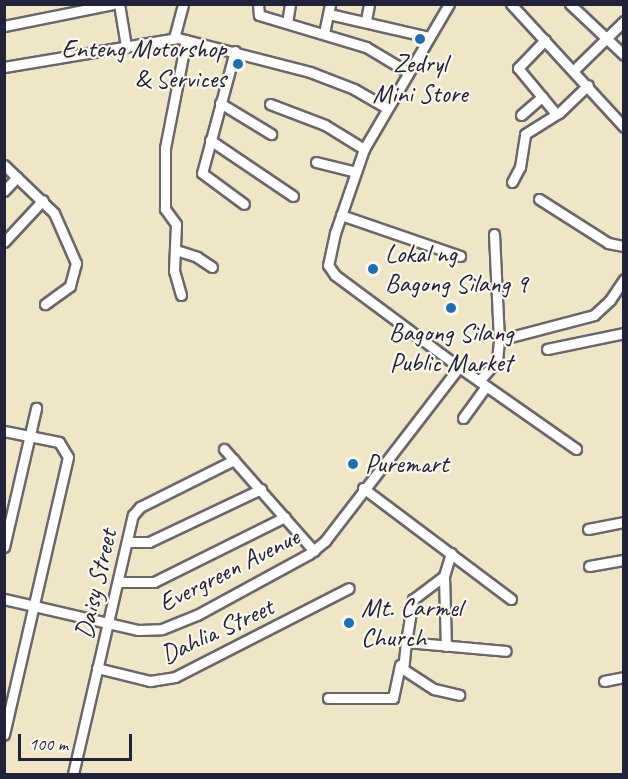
<!DOCTYPE html>
<html>
<head>
<meta charset="utf-8">
<style>
	body { margin:0 }
	#map { position:relative; width:628px; height:779px; overflow:hidden; background:#efe6c8; font-family:Caveat,sans-serif }
	div>[style] { position:absolute }
	[style*='--x'] { left:calc(var(--x)*1px); top:calc(var(--y)*1px); width:calc(var(--w)*1px); rotate:calc(var(--a)*1deg) }
	.roads { filter:drop-shadow(2px 0 #6a676c) drop-shadow(-2px 0 #6a676c) drop-shadow(0 2px #6a676c) drop-shadow(0 -2px #6a676c) }
	.minor>* { height:9px; margin:-4.5px; padding:0 4.5px; transform-origin:4.5px; border-radius:4.5px; background:#fff }
	.dots>* { width:16px; height:16px; translate:-50% -50%; box-sizing:border-box; border:3px solid #fbf7ec; border-radius:50% }
	span { translate:-50% -50%; white-space:nowrap; text-align:center; line-height:1.15; -webkit-text-stroke:4.5px #fbf7ec; paint-order:stroke }
	.poi-label { font-size:26px; color:#22223b }
	.right { translate:-100% -50%; text-align:right }
	.left { translate:0 -50%; text-align:left }
	.street-label { font-size:26px; color:#22223b }
	.frame { position:absolute; inset:0; border:6px solid #22223b; pointer-events:none }
	.scale { position:absolute; left:18px; top:734px; width:114px; height:27px; box-sizing:border-box; border:3px solid #22223b; border-top:0; padding-left:8px; font-size:18px; line-height:21px; white-space:nowrap; color:#22223b; -webkit-text-stroke:4px #fbf7ec; paint-order:stroke }
</style>
</head>
<body>
<div id="map">
	<div class="roads">
		<div class="minor">
			<i style="--x:119;--y:4;--w:43;--a:80.5"></i>
			<i style="--x:258;--y:4;--w:11;--a:85"></i>
			<i style="--x:259;--y:15;--w:112;--a:16.7"></i>
			<i style="--x:366;--y:47;--w:49;--a:30.8"></i>
			<i style="--x:449;--y:4;--w:168;--a:120.4"></i>
			<i style="--x:364;--y:149;--w:89;--a:109"></i>
			<i style="--x:335;--y:233;--w:33;--a:102"></i>
			<i style="--x:328;--y:265;--w:12;--a:55"></i>
			<i style="--x:335;--y:275;--w:154;--a:36.6"></i>
			<i style="--x:459;--y:367;--w:143;--a:35"></i>
			<i style="--x:511;--y:4;--w:167;--a:47.4"></i>
			<i style="--x:570;--y:4;--w:74;--a:43.4"></i>
			<i style="--x:329;--y:14;--w:103;--a:13"></i>
			<i style="--x:366;--y:20;--w:16;--a:-79"></i>
			<i style="--x:287;--y:23;--w:19;--a:-81"></i>
			<i style="--x:4;--y:26;--w:111;--a:-11.4"></i>
			<i style="--x:324;--y:33;--w:30;--a:-78"></i>
			<i style="--x:174;--y:38;--w:35;--a:-75"></i>
			<i style="--x:545;--y:40;--w:39;--a:134"></i>
			<i style="--x:518;--y:68;--w:60;--a:50.4"></i>
			<i style="--x:235;--y:51;--w:126;--a:105.1"></i>
			<i style="--x:202;--y:173;--w:52;--a:36.4"></i>
			<i style="--x:4;--y:67;--w:176;--a:-9.5"></i>
			<i style="--x:178;--y:38;--w:136;--a:14.4"></i>
			<i style="--x:310;--y:72;--w:47;--a:21.1"></i>
			<i style="--x:354;--y:89;--w:38;--a:30"></i>
			<i style="--x:574;--y:70;--w:70;--a:-44.4"></i>
			<i style="--x:220;--y:103;--w:60;--a:31.3"></i>
			<i style="--x:270;--y:104;--w:59;--a:20.9"></i>
			<i style="--x:325;--y:125;--w:46;--a:31.6"></i>
			<i style="--x:521;--y:115;--w:28;--a:-41"></i>
			<i style="--x:210;--y:140;--w:100;--a:34"></i>
			<i style="--x:316;--y:162;--w:41;--a:14"></i>
			<i style="--x:4;--y:165;--w:69;--a:43.8"></i>
			<i style="--x:54;--y:213;--w:55;--a:66.3"></i>
			<i style="--x:76;--y:263;--w:24;--a:105"></i>
			<i style="--x:70;--y:286;--w:31;--a:144"></i>
			<i style="--x:512;--y:182;--w:17;--a:-62"></i>
			<i style="--x:520;--y:167;--w:33;--a:-81"></i>
			<i style="--x:525;--y:134;--w:40;--a:-32"></i>
			<i style="--x:559;--y:113;--w:40;--a:-44"></i>
			<i style="--x:4;--y:191;--w:19;--a:-47"></i>
			<i style="--x:539;--y:199;--w:82;--a:32.5"></i>
			<i style="--x:608;--y:243;--w:16;--a:11"></i>
			<i style="--x:341;--y:215;--w:126;--a:19"></i>
			<i style="--x:4;--y:242;--w:57;--a:-47.1"></i>
			<i style="--x:176;--y:250;--w:22;--a:18"></i>
			<i style="--x:197;--y:257;--w:18;--a:34"></i>
			<i style="--x:181;--y:295;--w:25;--a:-106"></i>
			<i style="--x:174;--y:271;--w:47;--a:-87.6"></i>
			<i style="--x:176;--y:224;--w:19;--a:-126"></i>
			<i style="--x:165;--y:209;--w:61;--a:-90"></i>
			<i style="--x:165;--y:148;--w:110;--a:-79"></i>
			<i style="--x:499;--y:340;--w:98;--a:-14.7"></i>
			<i style="--x:594;--y:315;--w:22;--a:-43"></i>
			<i style="--x:610;--y:300;--w:25;--a:-56"></i>
			<i style="--x:547;--y:349;--w:79;--a:-11.7"></i>
			<i style="--x:479;--y:381;--w:28;--a:-49"></i>
			<i style="--x:497;--y:360;--w:20;--a:-84"></i>
			<i style="--x:499;--y:340;--w:106;--a:-92.7"></i>
			<i style="--x:463;--y:418;--w:39;--a:-54"></i>
			<i style="--x:4;--y:431;--w:56;--a:11.3"></i>
			<i style="--x:59;--y:442;--w:17;--a:59"></i>
			<i style="--x:68;--y:457;--w:285;--a:103"></i>
			<i style="--x:224;--y:449;--w:136;--a:48.6"></i>
			<i style="--x:363;--y:488;--w:185;--a:36.9"></i>
			<i style="--x:588;--y:529;--w:37;--a:-11"></i>
			<i style="--x:128;--y:542;--w:21;--a:0"></i>
			<i style="--x:149;--y:542;--w:124;--a:-25.3"></i>
			<i style="--x:4;--y:547;--w:143;--a:-77"></i>
			<i style="--x:451;--y:553;--w:24;--a:107"></i>
			<i style="--x:444;--y:576;--w:39;--a:143"></i>
			<i style="--x:413;--y:599;--w:44;--a:99.2"></i>
			<i style="--x:406;--y:642;--w:100;--a:5.1"></i>
			<i style="--x:589;--y:566;--w:36;--a:-10"></i>
			<i style="--x:444;--y:576;--w:70;--a:88.4"></i>
			<i style="--x:118;--y:582;--w:36;--a:0"></i>
			<i style="--x:154;--y:582;--w:146;--a:-26.4"></i>
			<i style="--x:4;--y:599;--w:138;--a:13"></i>
			<i style="--x:138;--y:630;--w:24;--a:-2"></i>
			<i style="--x:162;--y:629;--w:38;--a:-22"></i>
			<i style="--x:197;--y:615;--w:128;--a:-28.6"></i>
			<i style="--x:309;--y:554;--w:21;--a:-39"></i>
			<i style="--x:325;--y:541;--w:220;--a:-52.4"></i>
			<i style="--x:406;--y:642;--w:27;--a:96"></i>
			<i style="--x:403;--y:669;--w:37;--a:33"></i>
			<i style="--x:434;--y:689;--w:26;--a:13"></i>
			<i style="--x:97;--y:668;--w:55;--a:13.8"></i>
			<i style="--x:150;--y:681;--w:25;--a:-9"></i>
			<i style="--x:175;--y:677;--w:195;--a:-27.1"></i>
			<i style="--x:604;--y:681;--w:20;--a:-11"></i>
			<i style="--x:328;--y:698;--w:65;--a:0"></i>
			<i style="--x:393;--y:698;--w:34;--a:-78"></i>
			<i style="--x:73;--y:774;--w:266;--a:-77"></i>
			<i style="--x:133;--y:515;--w:11;--a:-49"></i>
			<i style="--x:140;--y:507;--w:105;--a:-26.6"></i>
		</div>
	</div>
	<div class="dots">
		<i style="left:420px;top:39px;background:#1f6fb2"></i>
		<i style="left:238px;top:64px;background:#1f6fb2"></i>
		<i style="left:373px;top:269px;background:#1f6fb2"></i>
		<i style="left:451px;top:308px;background:#1f6fb2"></i>
		<i style="left:353px;top:464px;background:#1f6fb2"></i>
		<i style="left:349px;top:623px;background:#1f6fb2"></i>
	</div>
	<div class="poi-label">
		<span class="right" style="left:226px;top:64px">Enteng Motorshop<br>&amp; Services</span>
		<span style="left:420px;top:79px">Zedryl<br>Mini Store</span>
		<span class="left" style="left:385px;top:269px">Lokal ng<br>Bagong Silang 9</span>
		<span style="left:451px;top:348px">Bagong Silang<br>Public Market</span>
		<span class="left" style="left:365px;top:464px">Puremart</span>
		<span class="left" style="left:361px;top:623px">Mt. Carmel<br>Church</span>
	</div>
	<div class="street-label">
		<span style="left:229px;top:570px;rotate:-27deg">Evergreen Avenue</span>
		<span style="left:96px;top:584px;rotate:-77deg">Daisy Street</span>
		<span style="left:217px;top:631px;rotate:-25deg">Dahlia Street</span>
	</div>
	<div class="frame"></div>
	<div class="scale">100 m</div>
</div>
</body>
</html>
